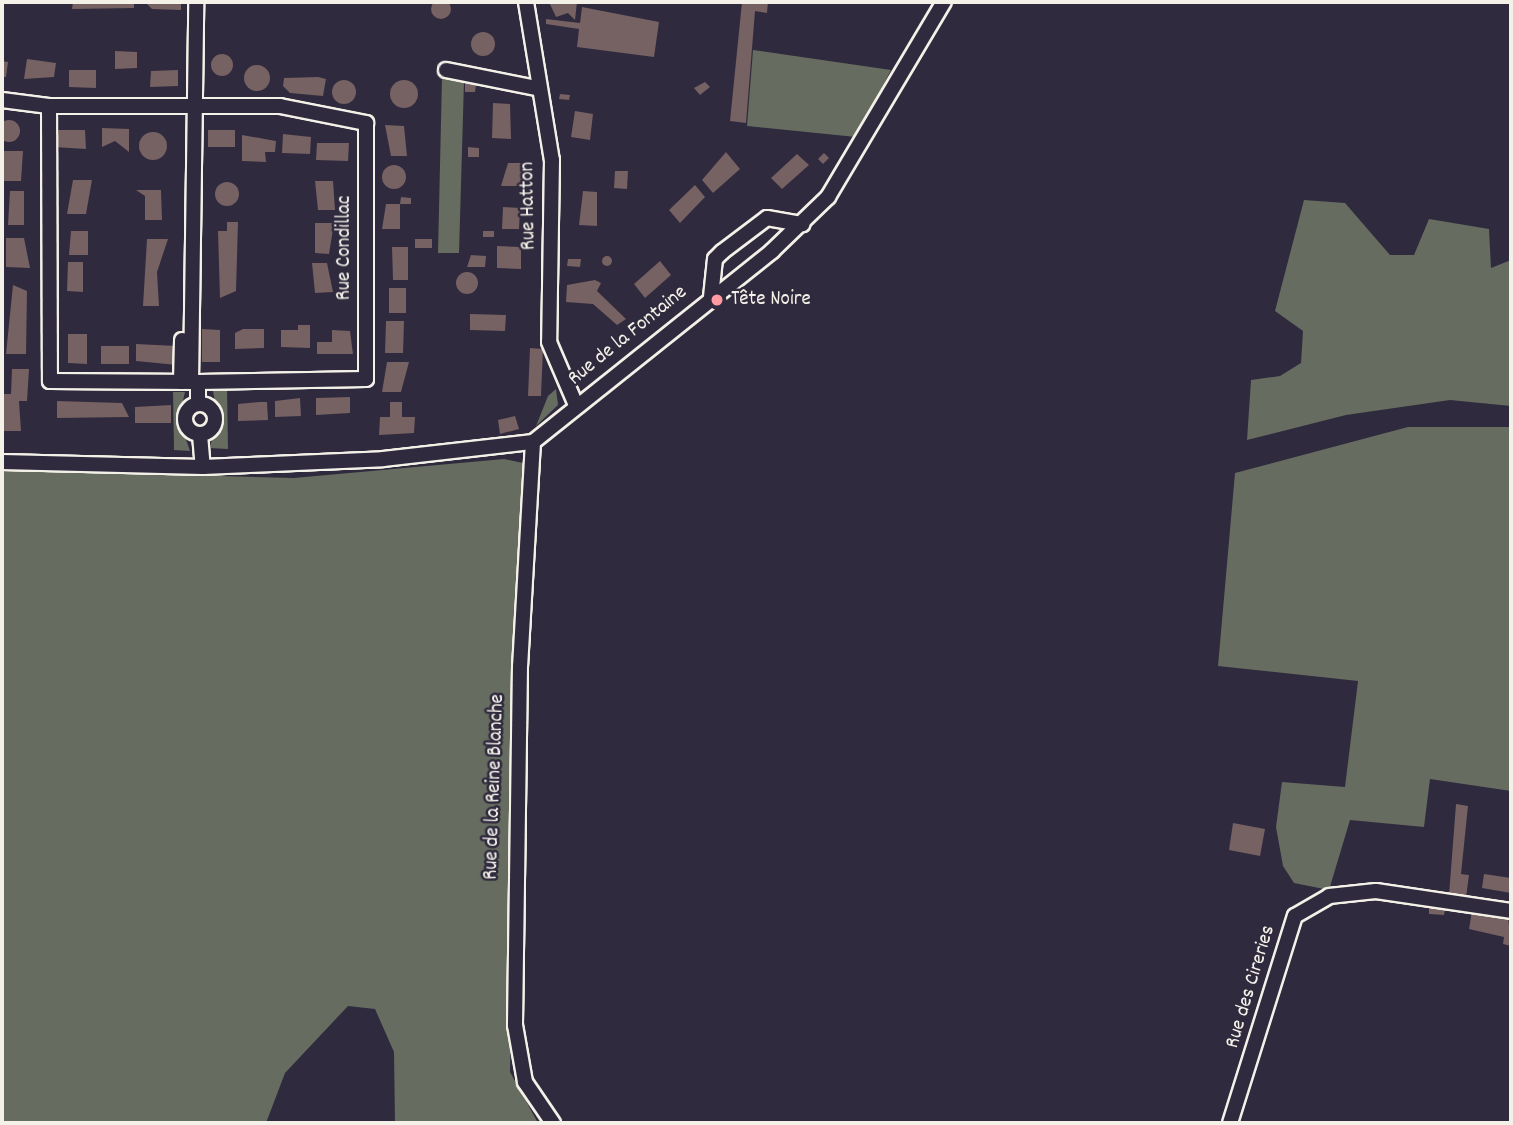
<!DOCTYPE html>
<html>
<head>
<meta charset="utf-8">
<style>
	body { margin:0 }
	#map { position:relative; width:1513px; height:1125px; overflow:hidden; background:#2f2a3d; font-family:Dekko,sans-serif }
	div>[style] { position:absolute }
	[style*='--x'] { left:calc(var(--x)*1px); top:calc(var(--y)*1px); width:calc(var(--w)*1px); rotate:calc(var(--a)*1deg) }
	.green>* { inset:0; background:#666c5f }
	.building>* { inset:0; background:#766163 }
	.round { border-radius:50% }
	.roads { filter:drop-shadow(2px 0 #f4f1e8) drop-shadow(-2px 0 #f4f1e8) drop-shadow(0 2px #f4f1e8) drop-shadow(0 -2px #f4f1e8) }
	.minor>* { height:14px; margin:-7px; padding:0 7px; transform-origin:7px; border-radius:7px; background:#2f2a3d }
	.minor>.ring { margin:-7px; padding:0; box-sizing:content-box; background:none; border:14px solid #2f2a3d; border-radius:50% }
	.dots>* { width:19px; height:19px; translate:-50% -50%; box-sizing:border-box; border:4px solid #2f2a3d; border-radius:50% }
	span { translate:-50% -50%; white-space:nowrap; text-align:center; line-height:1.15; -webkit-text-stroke:5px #2f2a3d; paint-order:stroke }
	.street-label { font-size:21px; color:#f4f1e8 }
	.poi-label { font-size:21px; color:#f4f1e8 }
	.left { translate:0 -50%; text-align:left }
	.frame { position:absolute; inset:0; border:4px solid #f4f1e8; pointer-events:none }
</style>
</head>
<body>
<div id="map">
	<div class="green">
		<i style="clip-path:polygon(753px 50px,891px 70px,856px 137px,747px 126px)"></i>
		<i style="clip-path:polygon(442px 77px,464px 81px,459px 253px,438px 253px)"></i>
		<i style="clip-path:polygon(1304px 200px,1345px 203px,1390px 255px,1414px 255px,1429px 219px,1489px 229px,1491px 268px,1511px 260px,1511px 406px,1450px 400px,1346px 415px,1247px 440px,1251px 380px,1280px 376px,1301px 363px,1303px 331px,1275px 311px)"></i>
		<i style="clip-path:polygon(212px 386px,227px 386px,228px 449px,209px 448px,219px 422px)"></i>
		<i style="clip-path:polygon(556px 389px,558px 405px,536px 426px,548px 396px)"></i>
		<i style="clip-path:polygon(173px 392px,185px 392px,179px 419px,190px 451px,174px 450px)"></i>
		<i style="clip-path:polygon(1408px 427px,1511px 427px,1511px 791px,1430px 779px,1424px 827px,1350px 820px,1329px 890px,1294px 883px,1283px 866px,1276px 827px,1282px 782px,1345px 787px,1358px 681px,1218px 666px,1235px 473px)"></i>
		<i style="clip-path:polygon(504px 459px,523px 463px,510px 1072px,538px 1123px,395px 1123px,394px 1052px,375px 1009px,348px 1006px,285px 1073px,266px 1123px,2px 1123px,2px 470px,294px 478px)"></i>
	</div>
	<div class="building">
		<i class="round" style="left:431px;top:-1px;width:20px;height:20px"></i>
		<i style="clip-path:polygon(73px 2px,134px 2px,134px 8px,72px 9px)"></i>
		<i style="clip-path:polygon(145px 2px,181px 2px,181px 10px,152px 9px)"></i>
		<i style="clip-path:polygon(549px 2px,577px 2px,575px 20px,568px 13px,556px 17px)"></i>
		<i style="clip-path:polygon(742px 2px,768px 2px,767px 13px,755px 11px,746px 123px,730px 121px)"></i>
		<i style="clip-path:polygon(582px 7px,659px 22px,654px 57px,577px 47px,579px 29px,546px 24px,546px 19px,580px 23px)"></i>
		<i class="round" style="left:471px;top:32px;width:24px;height:24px"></i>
		<i style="clip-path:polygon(115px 51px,137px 52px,137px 68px,115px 69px)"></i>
		<i class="round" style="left:211px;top:54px;width:22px;height:22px"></i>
		<i style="clip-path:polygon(27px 59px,56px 63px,54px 77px,24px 79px)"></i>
		<i style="clip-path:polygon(2px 61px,8px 62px,6px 77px,2px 77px)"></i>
		<i class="round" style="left:244px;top:65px;width:26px;height:26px"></i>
		<i style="clip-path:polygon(69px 70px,96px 70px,96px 88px,69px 87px)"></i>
		<i style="clip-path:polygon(178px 70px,178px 86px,150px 87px,151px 71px)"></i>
		<i style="clip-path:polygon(318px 77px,326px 79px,323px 96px,290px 93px,283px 86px,284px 78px)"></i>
		<i class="round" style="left:332px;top:80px;width:24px;height:24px"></i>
		<i class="round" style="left:390px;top:80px;width:28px;height:28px"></i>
		<i style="clip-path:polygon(705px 82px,710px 87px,700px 95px,694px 88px)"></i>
		<i style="clip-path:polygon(465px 83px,476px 85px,475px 92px,465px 92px)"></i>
		<i style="clip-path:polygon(560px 94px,570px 95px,569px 100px,559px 99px)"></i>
		<i style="clip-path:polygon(493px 103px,510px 104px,511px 139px,492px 138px)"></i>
		<i style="clip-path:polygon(575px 111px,593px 114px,590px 140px,571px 137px)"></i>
		<i class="round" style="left:-2px;top:120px;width:22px;height:22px"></i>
		<i style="clip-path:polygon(385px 125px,404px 126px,407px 156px,391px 156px)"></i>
		<i style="clip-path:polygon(102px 128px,129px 129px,129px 152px,115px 141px,102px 147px)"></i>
		<i style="clip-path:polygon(54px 130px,85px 130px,86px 149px,54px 147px)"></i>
		<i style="clip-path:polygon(208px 130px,235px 130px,235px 147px,208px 147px)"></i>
		<i class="round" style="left:139px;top:132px;width:28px;height:28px"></i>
		<i style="clip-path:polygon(283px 134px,311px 137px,310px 154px,282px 153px)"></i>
		<i style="clip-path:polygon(242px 135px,276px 141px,275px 152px,265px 152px,266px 162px,242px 161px)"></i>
		<i style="clip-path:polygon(317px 143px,349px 143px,348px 161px,316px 160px)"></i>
		<i style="clip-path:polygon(468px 147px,479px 148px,479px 157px,468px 157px)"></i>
		<i style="clip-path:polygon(2px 151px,23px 151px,21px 181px,2px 181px)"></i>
		<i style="clip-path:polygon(726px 152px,740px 169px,713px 193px,702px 180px)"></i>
		<i style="clip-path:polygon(824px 153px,829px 158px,823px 164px,818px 159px)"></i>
		<i style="clip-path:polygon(797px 154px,809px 165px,782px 189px,771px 178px)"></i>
		<i style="clip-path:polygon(508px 163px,523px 163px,523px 186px,501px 186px)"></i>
		<i class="round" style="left:382px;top:165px;width:24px;height:24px"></i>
		<i style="clip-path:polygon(615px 171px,628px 171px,627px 189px,614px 188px)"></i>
		<i style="clip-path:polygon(73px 180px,92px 180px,86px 214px,67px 214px)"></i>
		<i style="clip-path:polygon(315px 181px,333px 181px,335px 210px,318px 210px)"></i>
		<i class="round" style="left:215px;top:182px;width:24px;height:24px"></i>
		<i style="clip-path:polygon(695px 185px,705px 197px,680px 223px,669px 210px)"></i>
		<i style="clip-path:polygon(136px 190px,161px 190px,162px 220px,145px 220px,145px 196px)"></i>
		<i style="clip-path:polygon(10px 191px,24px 191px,24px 225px,8px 225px)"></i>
		<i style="clip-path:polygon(583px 191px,597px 192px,597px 226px,579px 225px)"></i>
		<i style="clip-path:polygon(401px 197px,411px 198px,411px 204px,400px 204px)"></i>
		<i style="clip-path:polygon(386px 204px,400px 204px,400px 229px,382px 229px)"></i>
		<i style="clip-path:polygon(503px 207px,520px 208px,519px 229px,502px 229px)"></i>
		<i style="clip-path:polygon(227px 222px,238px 222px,236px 291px,220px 298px,218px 231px,227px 231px)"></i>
		<i style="clip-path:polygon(315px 223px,334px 223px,329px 254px,315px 253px)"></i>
		<i style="clip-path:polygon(71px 231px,88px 231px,88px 255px,69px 255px)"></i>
		<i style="clip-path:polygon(483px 231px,494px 231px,494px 237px,483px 237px)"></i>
		<i style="clip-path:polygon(6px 238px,24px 238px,30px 268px,6px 267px)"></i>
		<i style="clip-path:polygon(147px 239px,168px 239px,157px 272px,159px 306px,143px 306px)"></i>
		<i style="clip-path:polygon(415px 239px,432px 239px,432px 248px,415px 248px)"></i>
		<i style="clip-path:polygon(497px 246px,521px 247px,521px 269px,497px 268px)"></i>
		<i style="clip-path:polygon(392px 247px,408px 247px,408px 280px,393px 280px)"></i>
		<i style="clip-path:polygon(471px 255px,486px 256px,485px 267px,467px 267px)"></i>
		<i class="round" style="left:602px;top:256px;width:10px;height:10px"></i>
		<i style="clip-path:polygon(568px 259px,581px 259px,580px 267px,567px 266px)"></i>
		<i style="clip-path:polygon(660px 261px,671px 275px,645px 298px,634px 284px)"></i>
		<i style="clip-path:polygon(68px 262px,83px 262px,83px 292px,67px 291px)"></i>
		<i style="clip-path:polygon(312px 263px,327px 263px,333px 292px,315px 293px)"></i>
		<i class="round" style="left:456px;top:272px;width:22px;height:22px"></i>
		<i style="clip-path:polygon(595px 280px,601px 283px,597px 291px,626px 319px,617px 325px,593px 304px,566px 302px,567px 285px)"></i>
		<i style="clip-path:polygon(13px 285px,27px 291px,26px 354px,6px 354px)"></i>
		<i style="clip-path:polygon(389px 288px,406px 288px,406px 313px,389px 313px)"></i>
		<i style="clip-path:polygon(470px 314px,506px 315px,505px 331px,470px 330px)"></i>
		<i style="clip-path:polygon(386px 321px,404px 321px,403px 353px,385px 353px)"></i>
		<i style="clip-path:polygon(298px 325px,310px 325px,310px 348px,281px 347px,281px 330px,298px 330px)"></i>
		<i style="clip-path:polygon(202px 329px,220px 330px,220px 362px,202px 362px)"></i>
		<i style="clip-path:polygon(243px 329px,264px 329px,264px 348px,235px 349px,235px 333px)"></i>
		<i style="clip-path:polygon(332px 330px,350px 331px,353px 354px,317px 354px,317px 342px,332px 342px)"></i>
		<i style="clip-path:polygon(68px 334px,87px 334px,87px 364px,68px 363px)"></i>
		<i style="clip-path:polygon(136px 344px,177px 346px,177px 365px,136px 361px)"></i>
		<i style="clip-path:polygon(101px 346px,129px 346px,129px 364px,101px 364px)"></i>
		<i style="clip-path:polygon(530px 348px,543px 349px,541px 396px,528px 396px)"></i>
		<i style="clip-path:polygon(387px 362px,409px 362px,401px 392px,382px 392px)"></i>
		<i style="clip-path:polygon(12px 369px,29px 369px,27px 401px,19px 401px,21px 431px,3px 431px,2px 394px,11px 394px)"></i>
		<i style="clip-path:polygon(350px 397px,350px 413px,316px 415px,316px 398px)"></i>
		<i style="clip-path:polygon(300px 398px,301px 416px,275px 417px,275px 401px)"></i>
		<i style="clip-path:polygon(57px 401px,122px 403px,129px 417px,57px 418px)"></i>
		<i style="clip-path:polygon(259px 402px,267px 402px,268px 420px,238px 421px,238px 404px)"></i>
		<i style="clip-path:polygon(390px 402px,402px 402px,402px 417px,415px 417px,414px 433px,379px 435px,380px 417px,390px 417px)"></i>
		<i style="clip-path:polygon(171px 405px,171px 423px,135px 423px,135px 407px)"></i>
		<i style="clip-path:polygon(515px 416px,519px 429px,500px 434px,498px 420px)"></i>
		<i style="clip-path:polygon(1456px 804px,1468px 806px,1461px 874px,1469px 875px,1466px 898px,1449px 895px)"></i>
		<i style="clip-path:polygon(1233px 823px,1265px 829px,1260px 856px,1229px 850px)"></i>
		<i style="clip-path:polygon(1484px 874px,1511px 878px,1511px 893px,1482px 888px)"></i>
		<i style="clip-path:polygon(1429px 907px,1445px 908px,1444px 915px,1429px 914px)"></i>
		<i style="clip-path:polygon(1472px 911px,1508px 916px,1511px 946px,1503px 944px,1504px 937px,1469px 929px)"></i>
	</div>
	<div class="roads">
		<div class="minor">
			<i style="--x:526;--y:2;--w:160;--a:80.7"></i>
			<i style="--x:552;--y:160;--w:182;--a:90.9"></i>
			<i style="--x:549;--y:342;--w:69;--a:66.8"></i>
			<i style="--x:446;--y:70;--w:92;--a:11.3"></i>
			<i style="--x:2;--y:100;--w:47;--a:7.3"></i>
			<i style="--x:49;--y:106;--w:231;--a:0"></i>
			<i style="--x:280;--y:106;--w:88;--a:11.2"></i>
			<i style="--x:366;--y:123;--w:256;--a:90"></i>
			<i style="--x:366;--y:379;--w:168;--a:179"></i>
			<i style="--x:198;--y:382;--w:22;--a:90"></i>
			<i style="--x:49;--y:106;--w:275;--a:89.8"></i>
			<i style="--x:50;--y:381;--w:148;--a:0.4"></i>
			<i style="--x:711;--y:297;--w:38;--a:-84"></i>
			<i style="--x:715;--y:259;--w:10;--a:-45"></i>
			<i style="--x:722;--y:252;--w:56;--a:-37.1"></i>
			<i style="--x:767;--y:218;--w:36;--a:10"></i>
			<i style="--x:181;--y:382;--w:42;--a:-88.6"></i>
			<i style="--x:191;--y:382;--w:380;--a:-89.2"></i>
			<i class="ring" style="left:185px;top:404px;width:16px;height:16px"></i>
			<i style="--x:200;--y:435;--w:32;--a:85"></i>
			<i style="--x:533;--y:442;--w:224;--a:93.3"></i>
			<i style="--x:520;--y:666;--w:359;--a:90.8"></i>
			<i style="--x:515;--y:1025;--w:58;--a:80"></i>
			<i style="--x:525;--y:1082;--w:50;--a:55.7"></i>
			<i style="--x:2;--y:462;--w:201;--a:1.4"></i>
			<i style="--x:203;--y:467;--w:180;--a:-2.5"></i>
			<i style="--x:383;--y:459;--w:151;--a:-6.5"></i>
			<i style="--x:533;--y:442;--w:306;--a:-38.6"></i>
			<i style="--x:772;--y:251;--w:78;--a:-44"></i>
			<i style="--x:828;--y:197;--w:227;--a:-59.3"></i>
			<i style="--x:1230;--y:1123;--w:217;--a:-72.6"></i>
			<i style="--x:1295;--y:916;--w:39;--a:-30"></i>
			<i style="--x:1329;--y:896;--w:47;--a:-6.1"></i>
			<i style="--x:1376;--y:891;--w:136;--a:8.4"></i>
		</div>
	</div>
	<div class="dots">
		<i style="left:717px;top:300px;background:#ff9aa2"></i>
	</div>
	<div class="street-label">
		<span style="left:529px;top:206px;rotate:-91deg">Rue Hatton</span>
		<span style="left:345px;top:248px;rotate:-90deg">Rue Condillac</span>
		<span style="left:628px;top:336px;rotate:-39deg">Rue de la Fontaine</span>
		<span style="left:495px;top:787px;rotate:-88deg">Rue de la Reine Blanche</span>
		<span style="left:1251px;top:987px;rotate:-73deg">Rue des Cireries</span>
	</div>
	<div class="poi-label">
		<span class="left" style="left:731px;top:300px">Tête Noire</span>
	</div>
	<div class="frame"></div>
</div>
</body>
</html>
